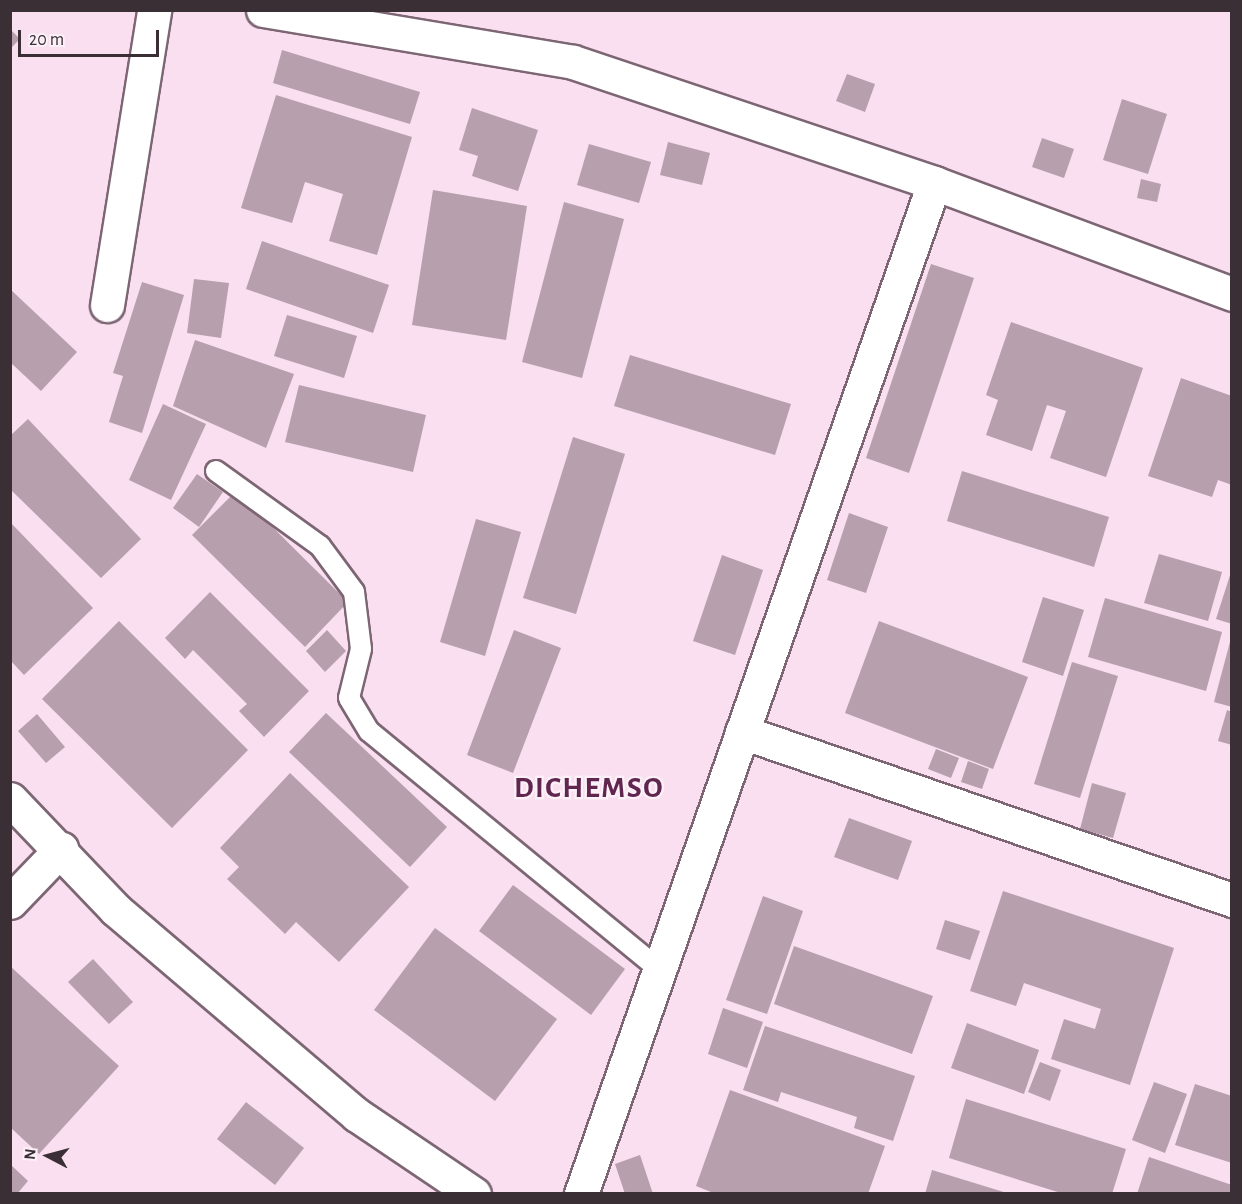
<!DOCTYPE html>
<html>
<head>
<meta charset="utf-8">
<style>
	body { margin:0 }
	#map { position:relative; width:1242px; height:1204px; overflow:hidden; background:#f9dfef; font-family:"Alegreya Sans",sans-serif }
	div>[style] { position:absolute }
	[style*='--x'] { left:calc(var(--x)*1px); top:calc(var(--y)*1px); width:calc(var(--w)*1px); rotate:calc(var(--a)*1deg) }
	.building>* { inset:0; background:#b89fae }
	.roads { filter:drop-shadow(2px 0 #7d6674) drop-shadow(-2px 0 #7d6674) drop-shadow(0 2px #7d6674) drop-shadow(0 -2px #7d6674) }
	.service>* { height:20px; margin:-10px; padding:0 10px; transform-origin:10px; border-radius:10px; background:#fff }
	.minor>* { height:33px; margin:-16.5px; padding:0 16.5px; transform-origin:16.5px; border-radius:16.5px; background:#fff }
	span { translate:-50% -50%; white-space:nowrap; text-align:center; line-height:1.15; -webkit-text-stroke:4.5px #fcf1f8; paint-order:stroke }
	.district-label { font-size:30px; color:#61264f; font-weight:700; letter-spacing:1.5px }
	.frame { position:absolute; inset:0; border:12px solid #392f35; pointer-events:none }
	.north { position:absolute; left:18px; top:1126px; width:60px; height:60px; -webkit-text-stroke:4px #fcf1f8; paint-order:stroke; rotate:276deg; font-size:16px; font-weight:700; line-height:24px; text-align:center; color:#392f35 }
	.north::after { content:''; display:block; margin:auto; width:21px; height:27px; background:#392f35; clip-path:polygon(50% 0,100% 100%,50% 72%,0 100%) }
	.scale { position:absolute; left:18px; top:30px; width:141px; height:27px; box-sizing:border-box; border:3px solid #392f35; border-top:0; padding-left:8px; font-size:18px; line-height:21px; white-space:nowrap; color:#392f35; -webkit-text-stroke:4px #fcf1f8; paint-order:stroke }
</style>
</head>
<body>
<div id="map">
	<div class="building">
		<i style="clip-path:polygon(10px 29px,20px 39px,10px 49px)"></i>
		<i style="clip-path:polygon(282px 50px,420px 92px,410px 124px,273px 83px)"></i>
		<i style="clip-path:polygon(847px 74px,875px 84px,865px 112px,836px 101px)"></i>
		<i style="clip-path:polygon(276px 95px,412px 137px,377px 255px,329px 241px,343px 194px,305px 182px,292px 223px,241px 208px)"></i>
		<i style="clip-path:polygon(1122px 99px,1167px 114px,1148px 174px,1103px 160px)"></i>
		<i style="clip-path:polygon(472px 108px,538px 130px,518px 191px,472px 176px,478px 156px,459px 150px)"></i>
		<i style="clip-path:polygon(1042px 138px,1074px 149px,1064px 178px,1032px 167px)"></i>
		<i style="clip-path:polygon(668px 142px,710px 153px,702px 185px,660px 175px)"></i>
		<i style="clip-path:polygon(589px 144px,651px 162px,639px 203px,577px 185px)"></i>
		<i style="clip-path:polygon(1141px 179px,1161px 184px,1157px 202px,1137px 198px)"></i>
		<i style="clip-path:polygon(433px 190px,527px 206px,506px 340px,412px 325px)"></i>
		<i style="clip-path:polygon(564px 202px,624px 219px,582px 378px,522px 362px)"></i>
		<i style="clip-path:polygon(262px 241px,389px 285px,373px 333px,246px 289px)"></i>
		<i style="clip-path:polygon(931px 264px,974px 278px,909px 473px,866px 458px)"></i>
		<i style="clip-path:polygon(194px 279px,229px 283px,221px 338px,187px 333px)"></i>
		<i style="clip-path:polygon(142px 282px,184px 295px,142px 433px,109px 422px,123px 376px,113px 373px)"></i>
		<i style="clip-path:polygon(10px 289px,77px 352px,41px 391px,10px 362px)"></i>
		<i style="clip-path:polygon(287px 315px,357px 336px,344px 378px,274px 356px)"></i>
		<i style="clip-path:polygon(1011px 322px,1143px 368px,1106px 477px,1050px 458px,1066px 411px,1047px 405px,1032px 451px,986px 435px,998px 400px,986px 395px)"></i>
		<i style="clip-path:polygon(195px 340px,294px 374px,266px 448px,173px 406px)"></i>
		<i style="clip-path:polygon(630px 355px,791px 404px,775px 455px,614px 406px)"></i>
		<i style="clip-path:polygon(1181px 378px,1232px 396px,1232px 485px,1218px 480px,1212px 497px,1148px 476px)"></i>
		<i style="clip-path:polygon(299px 385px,426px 415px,413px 472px,285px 442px)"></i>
		<i style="clip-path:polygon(163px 404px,206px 424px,171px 500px,129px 480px)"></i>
		<i style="clip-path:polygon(28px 419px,141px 539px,101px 578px,10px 489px,10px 436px)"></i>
		<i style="clip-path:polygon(573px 437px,625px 454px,576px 614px,523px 598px)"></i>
		<i style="clip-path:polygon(962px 471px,1109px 517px,1094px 567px,947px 521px)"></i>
		<i style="clip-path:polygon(197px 474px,223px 492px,199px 527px,173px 508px)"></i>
		<i style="clip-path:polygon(236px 491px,348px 602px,305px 647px,192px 535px)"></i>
		<i style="clip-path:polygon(849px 513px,888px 527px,866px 593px,827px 580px)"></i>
		<i style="clip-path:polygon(476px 519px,521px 532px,485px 656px,440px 642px)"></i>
		<i style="clip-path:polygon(10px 522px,93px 608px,24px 675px,10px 660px)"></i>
		<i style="clip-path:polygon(1159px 554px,1222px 572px,1208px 621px,1144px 603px)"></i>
		<i style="clip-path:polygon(722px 555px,763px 570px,735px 655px,693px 641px)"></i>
		<i style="clip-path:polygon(1231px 572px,1232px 572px,1232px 624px,1216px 619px)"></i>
		<i style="clip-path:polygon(210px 592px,309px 691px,264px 737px,239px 711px,247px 704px,193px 650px,185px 659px,165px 638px)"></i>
		<i style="clip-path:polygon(1043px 597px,1084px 610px,1063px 676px,1022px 662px)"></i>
		<i style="clip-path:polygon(1105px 598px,1222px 632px,1206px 691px,1088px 657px)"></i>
		<i style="clip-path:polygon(119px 621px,248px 750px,172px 828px,42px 699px)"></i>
		<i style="clip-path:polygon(879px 621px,1028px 677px,993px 769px,845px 713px)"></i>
		<i style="clip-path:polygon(327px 630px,346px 651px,325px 672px,306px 651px)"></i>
		<i style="clip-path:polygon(514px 630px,561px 648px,513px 773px,467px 755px)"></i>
		<i style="clip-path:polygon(1231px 638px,1232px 638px,1232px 707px,1214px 702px)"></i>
		<i style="clip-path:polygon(1072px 662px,1118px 676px,1080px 798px,1034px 784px)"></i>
		<i style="clip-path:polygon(1227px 710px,1232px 712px,1232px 745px,1218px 741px)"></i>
		<i style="clip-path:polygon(326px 713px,447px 827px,410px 867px,289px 752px)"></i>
		<i style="clip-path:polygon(37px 714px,65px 747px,46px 763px,18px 731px)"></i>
		<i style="clip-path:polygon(936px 749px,959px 758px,951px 778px,928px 769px)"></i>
		<i style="clip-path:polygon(968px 761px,989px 769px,982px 789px,961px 782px)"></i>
		<i style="clip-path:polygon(290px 773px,409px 887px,339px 962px,296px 922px,285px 934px,227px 879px,239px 867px,220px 848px)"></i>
		<i style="clip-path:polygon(1092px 783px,1126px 793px,1113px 838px,1080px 829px)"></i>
		<i style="clip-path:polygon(849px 818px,912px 841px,898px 880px,834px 857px)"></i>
		<i style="clip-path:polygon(513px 885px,625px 969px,591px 1015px,479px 931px)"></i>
		<i style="clip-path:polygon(1003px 891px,1174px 948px,1130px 1085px,1051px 1059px,1064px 1019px,1095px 1029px,1101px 1009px,1024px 983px,1016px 1006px,970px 991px)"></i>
		<i style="clip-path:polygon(763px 896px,803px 911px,767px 1014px,726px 1000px)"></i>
		<i style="clip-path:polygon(945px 920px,980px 931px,970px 960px,936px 949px)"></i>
		<i style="clip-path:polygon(435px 928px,557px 1019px,495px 1101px,374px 1010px)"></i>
		<i style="clip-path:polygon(794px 946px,933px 996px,912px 1054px,774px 1004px)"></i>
		<i style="clip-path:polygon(93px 959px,133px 1002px,109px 1024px,68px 982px)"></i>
		<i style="clip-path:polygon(10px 966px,119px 1066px,39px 1154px,10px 1127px)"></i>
		<i style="clip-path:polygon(723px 1008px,763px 1022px,747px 1068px,708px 1054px)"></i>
		<i style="clip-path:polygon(967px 1023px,1039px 1050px,1024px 1094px,951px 1068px)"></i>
		<i style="clip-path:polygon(765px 1026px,915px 1076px,893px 1141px,854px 1128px,857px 1117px,781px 1092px,778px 1102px,743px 1090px)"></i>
		<i style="clip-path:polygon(1040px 1062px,1061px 1070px,1050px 1101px,1028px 1092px)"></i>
		<i style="clip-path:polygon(1154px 1082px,1187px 1094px,1165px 1153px,1132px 1140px)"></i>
		<i style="clip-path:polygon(1195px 1084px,1232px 1096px,1232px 1163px,1175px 1145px)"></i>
		<i style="clip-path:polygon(730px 1090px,885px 1146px,868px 1194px,716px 1194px,696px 1186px)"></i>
		<i style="clip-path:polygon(966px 1099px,1126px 1149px,1112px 1194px,1064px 1194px,949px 1158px)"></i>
		<i style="clip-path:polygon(246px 1102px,304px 1148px,275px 1185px,217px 1139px)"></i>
		<i style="clip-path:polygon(640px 1155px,653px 1194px,625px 1194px,615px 1164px)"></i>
		<i style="clip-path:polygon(1149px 1157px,1232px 1185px,1232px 1194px,1137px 1194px)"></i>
		<i style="clip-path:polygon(10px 1164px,28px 1181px,17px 1194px,10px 1194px)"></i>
		<i style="clip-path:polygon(932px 1170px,1007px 1193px,1007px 1194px,925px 1194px)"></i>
	</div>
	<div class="roads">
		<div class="service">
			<i style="--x:216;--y:471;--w:128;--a:35.8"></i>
			<i style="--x:320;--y:546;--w:57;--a:53.5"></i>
			<i style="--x:354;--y:592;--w:57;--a:83"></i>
			<i style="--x:361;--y:649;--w:50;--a:103.8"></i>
			<i style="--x:349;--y:698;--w:39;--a:59"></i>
			<i style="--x:369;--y:731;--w:375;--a:39.4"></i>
		</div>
		<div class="minor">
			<i style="--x:263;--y:10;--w:314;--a:9.5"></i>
			<i style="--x:573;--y:62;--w:381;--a:18.5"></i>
			<i style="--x:934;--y:183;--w:318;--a:20.4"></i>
			<i style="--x:107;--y:305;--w:299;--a:-80.9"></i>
			<i style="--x:742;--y:732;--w:518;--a:18.92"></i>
			<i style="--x:10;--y:799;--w:153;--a:46.3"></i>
			<i style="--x:116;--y:910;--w:316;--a:40.4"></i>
			<i style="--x:357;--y:1115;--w:141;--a:34"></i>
			<i style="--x:10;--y:902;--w:74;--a:-46.1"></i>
			<i style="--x:581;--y:1194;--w:1071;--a:-70.75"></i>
		</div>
	</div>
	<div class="district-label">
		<span style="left:589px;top:788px">DICHEMSO</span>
	</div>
	<div class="frame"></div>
	<div class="north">N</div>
	<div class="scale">20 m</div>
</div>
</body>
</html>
